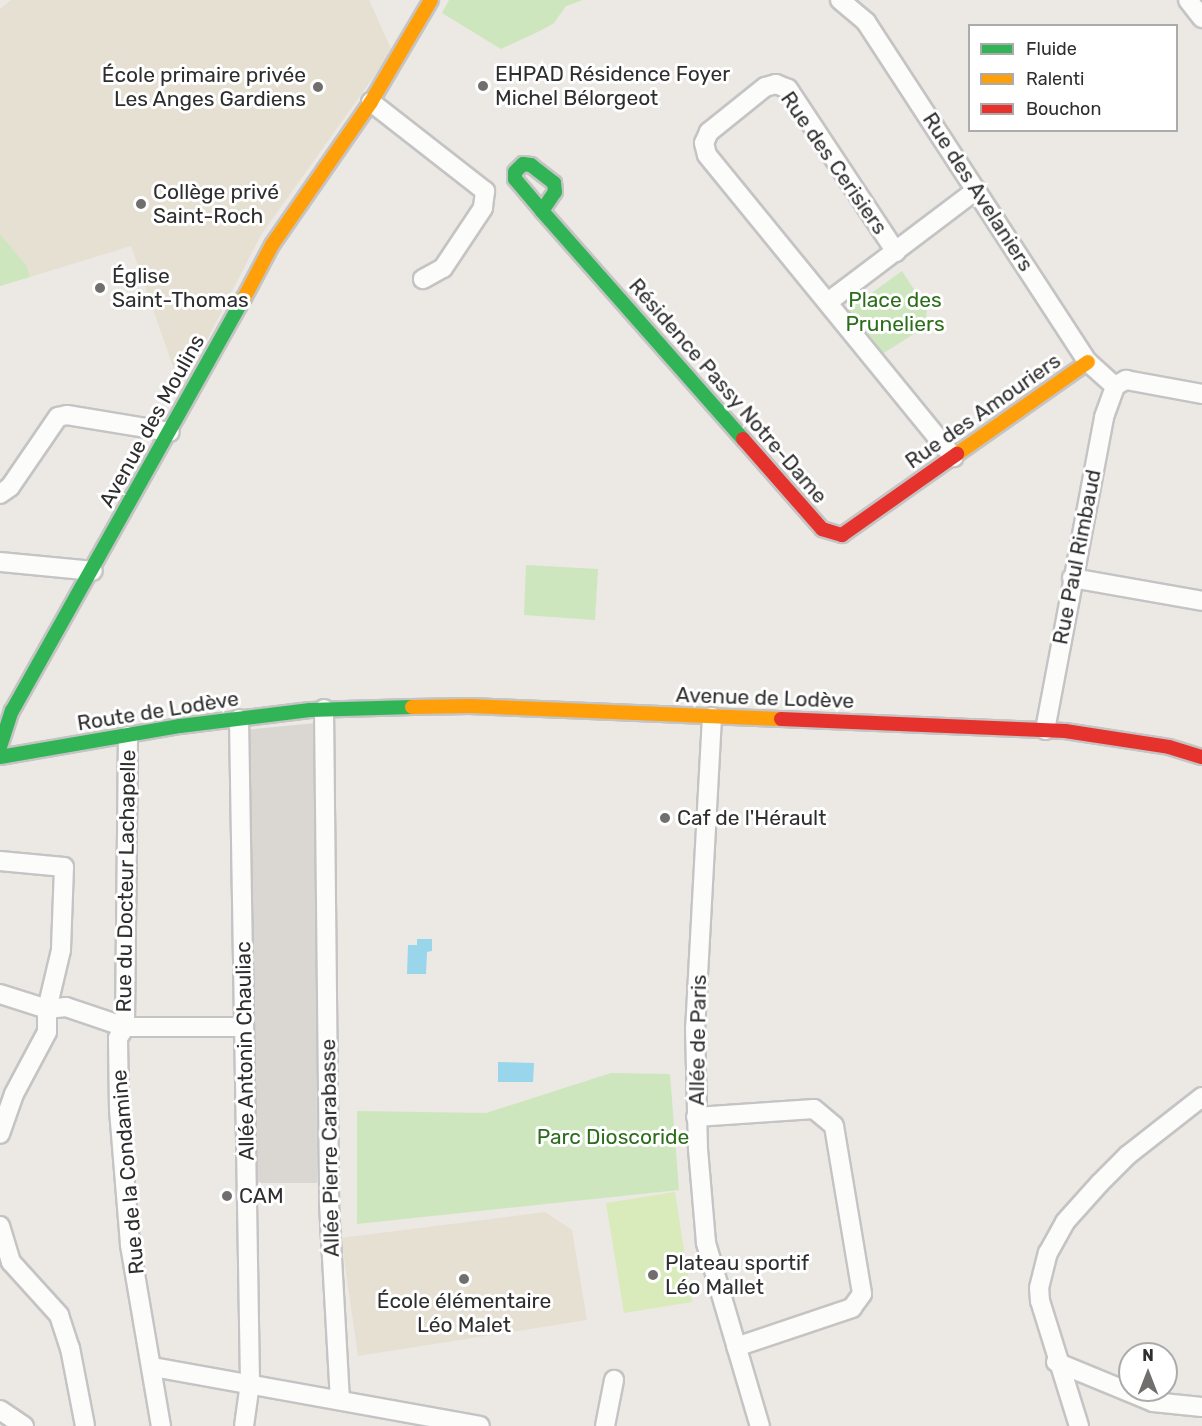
<!DOCTYPE html>
<html>
<head>
<meta charset="utf-8">
<style>
	body { margin:0 }
	#map { position:relative; width:1202px; height:1426px; overflow:hidden; background:#ece8e4; font-family:Rubik,sans-serif }
	div>[style] { position:absolute }
	[style*='--x'] { left:calc(var(--x)*1px); top:calc(var(--y)*1px); width:calc(var(--w)*1px); rotate:calc(var(--a)*1deg) }
	.education>* { inset:0; background:#e6e0d3 }
	.green>* { inset:0; background:#cee6be }
	.pitch>* { inset:0; background:#d9eabb }
	.plaza>* { inset:0; background:#dad6d2 }
	.water>* { inset:0; background:#99d6ec }
	.roads { filter:drop-shadow(2px 0 #c5c4c5) drop-shadow(-2px 0 #c5c4c5) drop-shadow(0 2px #c5c4c5) drop-shadow(0 -2px #c5c4c5) }
	.street>* { height:18px; margin:-9px; padding:0 9px; transform-origin:9px; border-radius:9px; background:#fcfcfb }
	.fast>* { height:14px; margin:-7px; padding:0 7px; transform-origin:7px; border-radius:7px; background:#30b455 }
	.slow>* { height:14px; margin:-7px; padding:0 7px; transform-origin:7px; border-radius:7px; background:#ff9f0a }
	.jam>* { height:14px; margin:-7px; padding:0 7px; transform-origin:7px; border-radius:7px; background:#e5322d }
	.dots>* { width:16px; height:16px; translate:-50% -50%; box-sizing:border-box; border:3px solid #fff; border-radius:50% }
	span { translate:-50% -50%; white-space:nowrap; text-align:center; line-height:1.15; -webkit-text-stroke:6px #fff; paint-order:stroke }
	.poi-label { font-size:21px; color:#2e2e2e }
	.left { translate:0 -50%; text-align:left }
	.right { translate:-100% -50%; text-align:right }
	.street-label { font-size:21px; color:#2e2e2e }
	.park-label { font-size:21px; color:#2c6e1b }
	.legend { position:absolute; left:968px; top:24px; width:210px; height:108px; box-sizing:border-box; background:#fff; border:2px solid #ababab; margin:0; padding:8px 10px; list-style:none; font-size:18px; color:#2e2e2e }
	.legend li { display:flex; align-items:center; gap:12px; height:30px }
	.legend b { width:30px; border:2px solid #ababab }
	.north { position:absolute; left:1118px; top:1342px; width:60px; height:60px; box-sizing:border-box; background:#fff; border:2px solid #ababab; border-radius:50%; rotate:0deg; font-size:16px; font-weight:700; line-height:24px; text-align:center; color:#2e2e2e }
	.north::after { content:''; display:block; margin:auto; width:21px; height:27px; background:#706f6e; clip-path:polygon(50% 0,100% 100%,50% 72%,0 100%) }
</style>
</head>
<body>
<div id="map">
	<div class="education">
		<i style="clip-path:polygon(11px 0,369px 0,392px 51px,261px 235px,181px 390px,131px 246px,30px 277px,27px 266px,0 234px,0 9px)"></i>
		<i style="clip-path:polygon(545px 1212px,572px 1230px,587px 1320px,358px 1356px,341px 1238px)"></i>
	</div>
	<div class="green">
		<i style="clip-path:polygon(449px 0,583px 0,566px 6px,554px 23px,542px 30px,501px 49px,442px 13px)"></i>
		<i style="clip-path:polygon(0 234px,27px 266px,30px 277px,0 286px)"></i>
		<i style="clip-path:polygon(902px 271px,927px 309px,925px 327px,879px 356px,844px 313px)"></i>
		<i style="clip-path:polygon(526px 565px,598px 569px,595px 620px,524px 615px)"></i>
		<i style="clip-path:polygon(611px 1073px,670px 1074px,679px 1190px,357px 1224px,357px 1111px,486px 1113px)"></i>
	</div>
	<div class="pitch">
		<i style="clip-path:polygon(675px 1192px,692px 1302px,624px 1313px,606px 1203px)"></i>
	</div>
	<div class="plaza">
		<i style="clip-path:polygon(316px 723px,317px 1183px,252px 1183px,245px 730px)"></i>
	</div>
	<div class="water">
		<i style="clip-path:polygon(417px 939px,432px 939px,432px 951px,427px 952px,426px 974px,407px 974px,408px 945px,417px 945px)"></i>
		<i style="clip-path:polygon(498px 1062px,534px 1063px,533px 1082px,498px 1082px)"></i>
	</div>
	<div class="roads">
		<div class="street">
			<i style="--x:840;--y:0;--w:34;--a:40"></i>
			<i style="--x:866;--y:22;--w:406;--a:56.9"></i>
			<i style="--x:1088;--y:362;--w:36;--a:42"></i>
			<i style="--x:1188;--y:0;--w:23;--a:52"></i>
			<i style="--x:371;--y:102;--w:145;--a:38"></i>
			<i style="--x:485;--y:191;--w:17;--a:97"></i>
			<i style="--x:483;--y:208;--w:72;--a:123.7"></i>
			<i style="--x:443;--y:268;--w:23;--a:151"></i>
			<i style="--x:896;--y:252;--w:196;--a:-123.5"></i>
			<i style="--x:788;--y:89;--w:13;--a:-157"></i>
			<i style="--x:776;--y:84;--w:11;--a:165"></i>
			<i style="--x:765;--y:87;--w:72;--a:141.2"></i>
			<i style="--x:709;--y:132;--w:12;--a:114"></i>
			<i style="--x:704;--y:143;--w:12;--a:76"></i>
			<i style="--x:707;--y:155;--w:390;--a:50.8"></i>
			<i style="--x:828;--y:302;--w:186;--a:-37.1"></i>
			<i style="--x:1115;--y:386;--w:13;--a:-29"></i>
			<i style="--x:1126;--y:380;--w:77;--a:10.4"></i>
			<i style="--x:0;--y:494;--w:12;--a:-35"></i>
			<i style="--x:10;--y:487;--w:85;--a:-55.6"></i>
			<i style="--x:58;--y:417;--w:9;--a:-13"></i>
			<i style="--x:67;--y:415;--w:104;--a:9.4"></i>
			<i style="--x:0;--y:562;--w:93;--a:5.5"></i>
			<i style="--x:1072;--y:578;--w:132;--a:10"></i>
			<i style="--x:324;--y:709;--w:495;--a:89.4"></i>
			<i style="--x:329;--y:1204;--w:194;--a:86.8"></i>
			<i style="--x:712;--y:717;--w:311;--a:93.1"></i>
			<i style="--x:695;--y:1028;--w:121;--a:88.6"></i>
			<i style="--x:698;--y:1149;--w:94;--a:85.1"></i>
			<i style="--x:706;--y:1243;--w:191;--a:73.6"></i>
			<i style="--x:239;--y:719;--w:664;--a:89.05"></i>
			<i style="--x:250;--y:1383;--w:43;--a:97.9"></i>
			<i style="--x:1045;--y:730;--w:319;--a:-79.3"></i>
			<i style="--x:1104;--y:417;--w:33;--a:-70"></i>
			<i style="--x:128;--y:736;--w:291;--a:90.6"></i>
			<i style="--x:125;--y:1027;--w:13;--a:122"></i>
			<i style="--x:118;--y:1038;--w:72;--a:89.2"></i>
			<i style="--x:119;--y:1110;--w:135;--a:85.3"></i>
			<i style="--x:130;--y:1245;--w:184;--a:80.3"></i>
			<i style="--x:0;--y:861;--w:64;--a:5.4"></i>
			<i style="--x:64;--y:867;--w:83;--a:92.1"></i>
			<i style="--x:61;--y:950;--w:61;--a:103.3"></i>
			<i style="--x:47;--y:1009;--w:23;--a:90"></i>
			<i style="--x:47;--y:1032;--w:70;--a:118"></i>
			<i style="--x:14;--y:1094;--w:42;--a:109.3"></i>
			<i style="--x:0;--y:994;--w:49;--a:17.7"></i>
			<i style="--x:47;--y:1009;--w:19;--a:-6"></i>
			<i style="--x:66;--y:1007;--w:62;--a:18.7"></i>
			<i style="--x:125;--y:1027;--w:119;--a:0"></i>
			<i style="--x:696;--y:1117;--w:118;--a:-3.9"></i>
			<i style="--x:814;--y:1109;--w:26;--a:40"></i>
			<i style="--x:834;--y:1126;--w:170;--a:80.5"></i>
			<i style="--x:862;--y:1294;--w:17;--a:126"></i>
			<i style="--x:852;--y:1308;--w:122;--a:161.4"></i>
			<i style="--x:0;--y:1226;--w:38;--a:73"></i>
			<i style="--x:11;--y:1262;--w:72;--a:47.8"></i>
			<i style="--x:59;--y:1315;--w:35;--a:72"></i>
			<i style="--x:70;--y:1348;--w:79;--a:79.1"></i>
			<i style="--x:1056;--y:1362;--w:105;--a:22.4"></i>
			<i style="--x:1153;--y:1402;--w:49;--a:5.8"></i>
			<i style="--x:153;--y:1367;--w:332;--a:10.2"></i>
			<i style="--x:0;--y:1410;--w:29;--a:34"></i>
			<i style="--x:605;--y:1426;--w:47;--a:-78.9"></i>
			<i style="--x:1079;--y:1426;--w:131;--a:-107.3"></i>
			<i style="--x:1040;--y:1301;--w:13;--a:-94"></i>
			<i style="--x:1039;--y:1288;--w:36;--a:-76"></i>
			<i style="--x:1048;--y:1253;--w:35;--a:-61"></i>
			<i style="--x:1065;--y:1222;--w:52;--a:-48.1"></i>
			<i style="--x:1100;--y:1183;--w:40;--a:-45"></i>
			<i style="--x:1128;--y:1155;--w:94;--a:-38.1"></i>
		</div>
		<div class="fast">
			<i style="--x:542;--y:211;--w:23;--a:-56"></i>
			<i style="--x:555;--y:192;--w:9;--a:-96"></i>
			<i style="--x:554;--y:183;--w:29;--a:-142"></i>
			<i style="--x:531;--y:165;--w:8;--a:-173"></i>
			<i style="--x:523;--y:164;--w:11;--a:135"></i>
			<i style="--x:515;--y:172;--w:7;--a:90"></i>
			<i style="--x:515;--y:179;--w:42;--a:49.8"></i>
			<i style="--x:542;--y:211;--w:304;--a:48.6"></i>
			<i style="--x:0;--y:747;--w:38;--a:-72"></i>
			<i style="--x:12;--y:711;--w:474;--a:-60.7"></i>
			<i style="--x:0;--y:757;--w:183;--a:-9.8"></i>
			<i style="--x:180;--y:726;--w:131;--a:-7"></i>
			<i style="--x:310;--y:710;--w:102;--a:-1.7"></i>
		</div>
		<div class="slow">
			<i style="--x:244;--y:298;--w:60;--a:-62.2"></i>
			<i style="--x:272;--y:245;--w:174;--a:-55.3"></i>
			<i style="--x:371;--y:102;--w:118;--a:-59.5"></i>
			<i style="--x:957;--y:454;--w:160;--a:-35.1"></i>
			<i style="--x:412;--y:707;--w:58;--a:-1"></i>
			<i style="--x:470;--y:706;--w:311;--a:2.4"></i>
		</div>
		<div class="jam">
			<i style="--x:743;--y:439;--w:120;--a:48.7"></i>
			<i style="--x:822;--y:529;--w:21;--a:17"></i>
			<i style="--x:842;--y:535;--w:141;--a:-35.2"></i>
			<i style="--x:781;--y:719;--w:284;--a:2.4"></i>
			<i style="--x:1065;--y:731;--w:105;--a:8.7"></i>
			<i style="--x:1169;--y:747;--w:34;--a:17"></i>
		</div>
	</div>
	<div class="dots">
		<i style="left:483px;top:86px;background:#706f6e"></i>
		<i style="left:318px;top:87px;background:#706f6e"></i>
		<i style="left:141px;top:204px;background:#706f6e"></i>
		<i style="left:100px;top:288px;background:#706f6e"></i>
		<i style="left:665px;top:818px;background:#706f6e"></i>
		<i style="left:227px;top:1196px;background:#706f6e"></i>
		<i style="left:653px;top:1275px;background:#706f6e"></i>
		<i style="left:464px;top:1279px;background:#706f6e"></i>
	</div>
	<div class="poi-label">
		<span class="left" style="left:495px;top:86px">EHPAD Résidence Foyer<br>Michel Bélorgeot</span>
		<span class="right" style="left:306px;top:87px">École primaire privée<br>Les Anges Gardiens</span>
		<span class="left" style="left:153px;top:204px">Collège privé<br>Saint-Roch</span>
		<span class="left" style="left:112px;top:288px">Église<br>Saint-Thomas</span>
		<span class="left" style="left:677px;top:818px">Caf de l'Hérault</span>
		<span class="left" style="left:239px;top:1196px">CAM</span>
		<span class="left" style="left:665px;top:1275px">Plateau sportif<br>Léo Mallet</span>
		<span style="left:464px;top:1313px">École élémentaire<br>Léo Malet</span>
	</div>
	<div class="street-label">
		<span style="left:834px;top:163px;rotate:55deg">Rue des Cerisiers</span>
		<span style="left:978px;top:192px;rotate:57deg">Rue des Avelaniers</span>
		<span style="left:728px;top:391px;rotate:49deg">Résidence Passy Notre-Dame</span>
		<span style="left:983px;top:411px;rotate:-35deg">Rue des Amouriers</span>
		<span style="left:152px;top:421px;rotate:-61deg">Avenue des Moulins</span>
		<span style="left:1077px;top:557px;rotate:-79deg">Rue Paul Rimbaud</span>
		<span style="left:765px;top:698px;rotate:2deg">Avenue de Lodève</span>
		<span style="left:158px;top:711px;rotate:-9deg">Route de Lodève</span>
		<span style="left:126px;top:881px;rotate:-89deg">Rue du Docteur Lachapelle</span>
		<span style="left:698px;top:1040px;rotate:-89deg">Allée de Paris</span>
		<span style="left:245px;top:1051px;rotate:-91deg">Allée Antonin Chauliac</span>
		<span style="left:330px;top:1148px;rotate:-91deg">Allée Pierre Carabasse</span>
		<span style="left:128px;top:1172px;rotate:-95deg">Rue de la Condamine</span>
	</div>
	<div class="park-label">
		<span style="left:895px;top:312px">Place des<br>Pruneliers</span>
		<span style="left:613px;top:1137px">Parc Dioscoride</span>
	</div>
	<ul class="legend">
	<li><b style="height:8px;background:#30b455"></b>Fluide</li>
	<li><b style="height:8px;background:#ff9f0a"></b>Ralenti</li>
	<li><b style="height:8px;background:#e5322d"></b>Bouchon</li>
	</ul>
	<div class="north">N</div>
</div>
</body>
</html>
